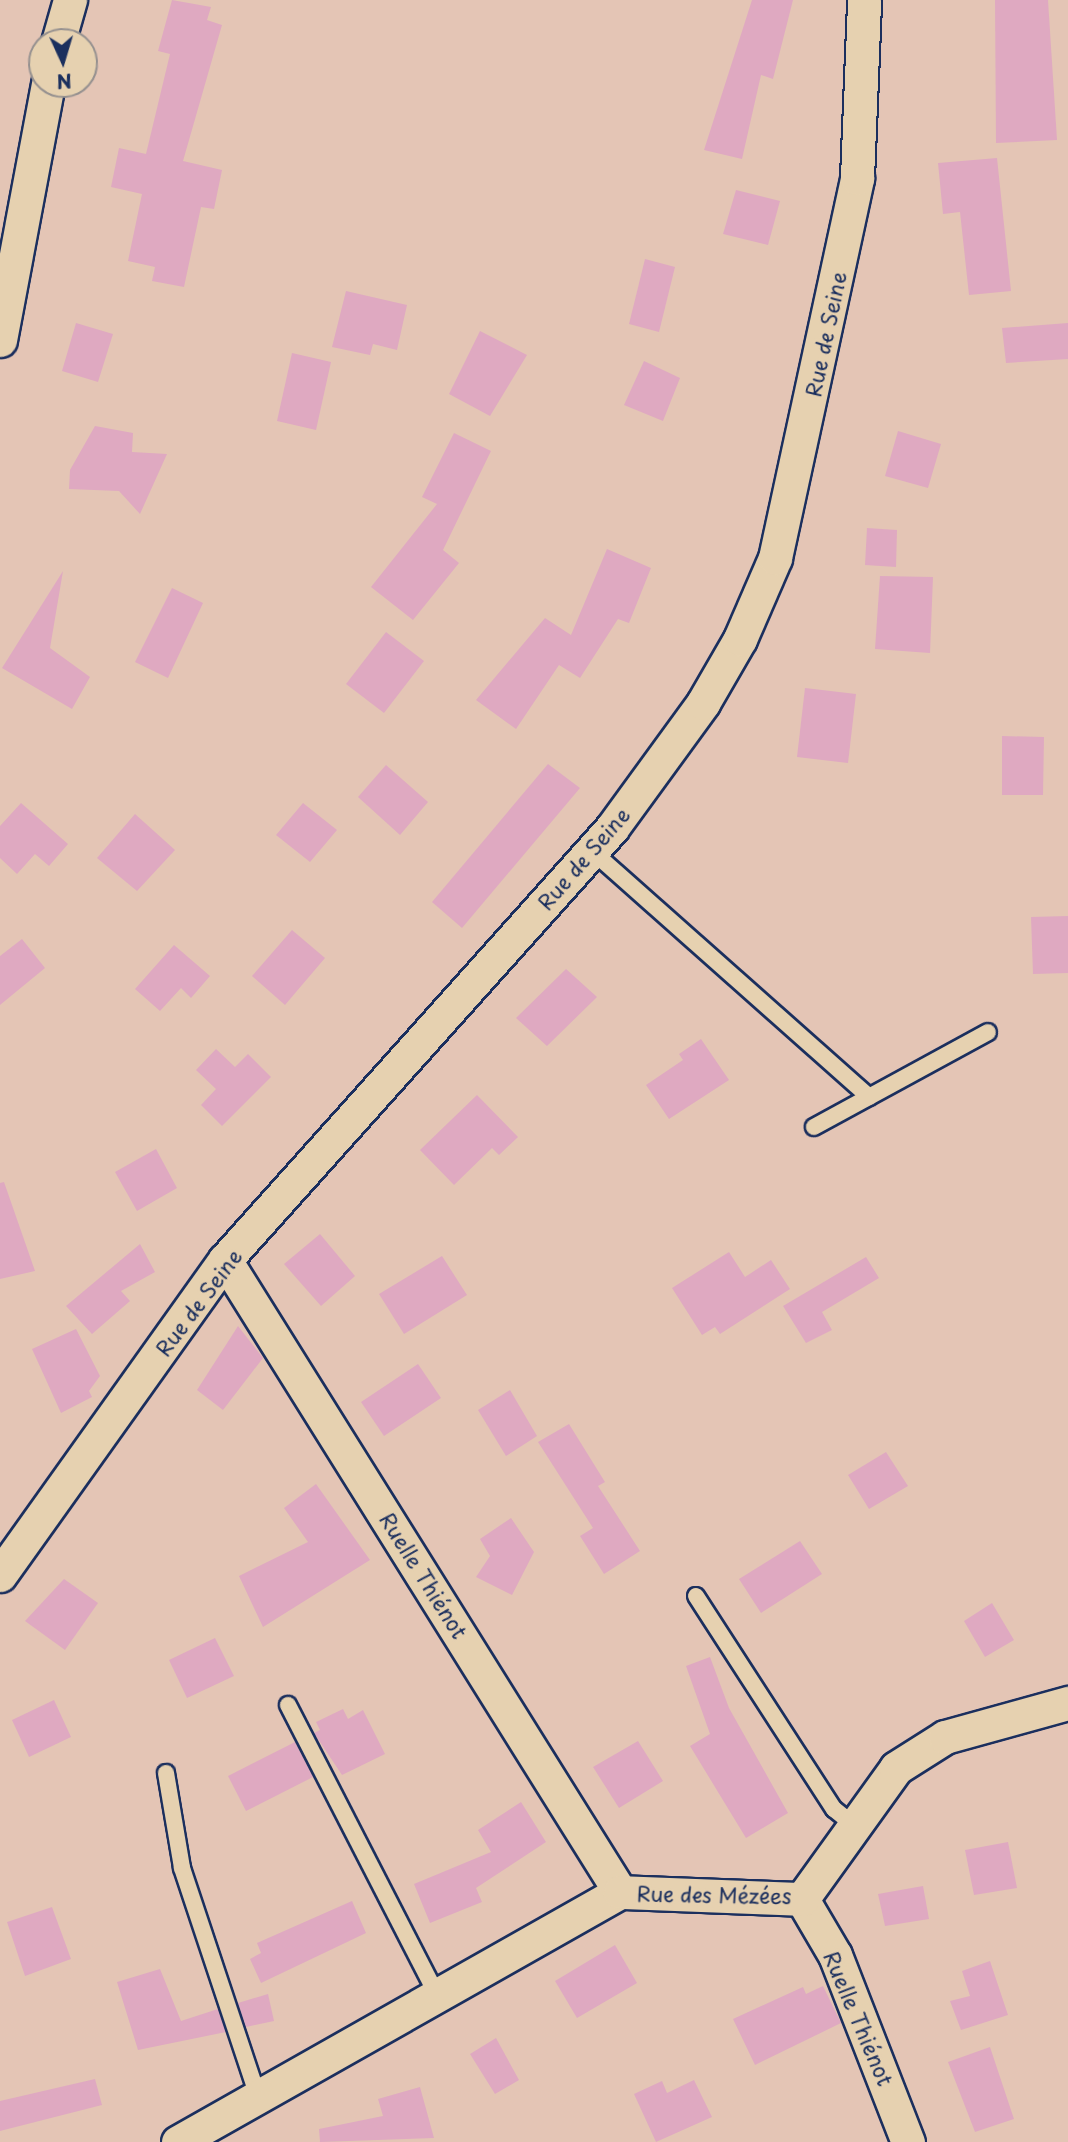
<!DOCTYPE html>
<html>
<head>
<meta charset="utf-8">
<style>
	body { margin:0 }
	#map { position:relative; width:1068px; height:2142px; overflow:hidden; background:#e4c5b5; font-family:"Playpen Sans",sans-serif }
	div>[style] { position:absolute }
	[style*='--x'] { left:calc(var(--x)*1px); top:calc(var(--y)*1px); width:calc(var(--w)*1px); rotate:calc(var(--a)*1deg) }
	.building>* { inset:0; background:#dfa9c1 }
	.roads { filter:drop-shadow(2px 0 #1b2f5e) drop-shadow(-2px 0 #1b2f5e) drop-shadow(0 2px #1b2f5e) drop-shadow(0 -2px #1b2f5e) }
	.service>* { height:16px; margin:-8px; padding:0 8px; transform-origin:8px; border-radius:8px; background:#e6d1b0 }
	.minor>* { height:33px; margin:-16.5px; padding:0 16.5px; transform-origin:16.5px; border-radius:16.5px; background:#e6d1b0 }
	span { translate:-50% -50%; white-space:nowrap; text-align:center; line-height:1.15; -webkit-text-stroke:5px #e6d1b0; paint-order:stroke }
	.street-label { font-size:21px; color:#1b2f5e }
	.north { position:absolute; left:28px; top:28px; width:70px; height:70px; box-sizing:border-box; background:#e6d1b0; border:2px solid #95908f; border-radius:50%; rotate:176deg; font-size:19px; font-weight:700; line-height:28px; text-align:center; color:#1b2f5e }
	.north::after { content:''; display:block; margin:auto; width:24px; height:32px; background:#1b2f5e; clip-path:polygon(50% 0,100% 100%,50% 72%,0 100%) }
</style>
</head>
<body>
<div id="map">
	<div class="building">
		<i style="clip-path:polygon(172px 0,211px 7px,207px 20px,222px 25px,183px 161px,222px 170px,214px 209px,201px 207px,184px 287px,152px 281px,155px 267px,128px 261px,142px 194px,111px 187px,119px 148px,146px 154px,170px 54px,158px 51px)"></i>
		<i style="clip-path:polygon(752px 0,793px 0,773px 79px,761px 75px,742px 159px,704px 150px)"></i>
		<i style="clip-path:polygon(995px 0,1048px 0,1057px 140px,996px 143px)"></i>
		<i style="clip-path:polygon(997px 158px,1011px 291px,969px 295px,960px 212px,943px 214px,938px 163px)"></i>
		<i style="clip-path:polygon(736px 190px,780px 201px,768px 245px,723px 234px)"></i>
		<i style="clip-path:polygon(645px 259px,675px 267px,659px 332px,629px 324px)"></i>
		<i style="clip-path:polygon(346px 291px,407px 305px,397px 350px,373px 344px,370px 355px,332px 347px)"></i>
		<i style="clip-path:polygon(76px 323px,113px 334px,98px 382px,62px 371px)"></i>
		<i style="clip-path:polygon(1068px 323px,1068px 359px,1006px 363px,1002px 328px)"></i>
		<i style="clip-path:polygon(480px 331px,527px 355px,490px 416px,449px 394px)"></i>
		<i style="clip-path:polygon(292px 353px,331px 362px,316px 430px,277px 421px)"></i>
		<i style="clip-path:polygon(644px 361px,680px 378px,663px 421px,624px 405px)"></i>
		<i style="clip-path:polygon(95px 426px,133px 433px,132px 452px,167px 454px,140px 514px,119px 491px,69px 489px,70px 470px)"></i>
		<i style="clip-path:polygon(898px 431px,941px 444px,928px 488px,885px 476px)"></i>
		<i style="clip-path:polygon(454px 433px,491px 451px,443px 550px,459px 563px,413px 620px,371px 587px,437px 504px,422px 497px)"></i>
		<i style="clip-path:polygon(867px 528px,897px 530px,896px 567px,865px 565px)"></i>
		<i style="clip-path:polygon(607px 549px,651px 568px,629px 623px,618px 619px,580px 678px,559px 665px,516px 729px,476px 700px,545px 618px,571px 635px)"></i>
		<i style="clip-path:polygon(63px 571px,50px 648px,90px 677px,72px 709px,2px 668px)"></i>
		<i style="clip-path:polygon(880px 576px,933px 577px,930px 653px,875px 649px)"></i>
		<i style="clip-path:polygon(172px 588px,203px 603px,168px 678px,135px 662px)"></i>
		<i style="clip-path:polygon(386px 632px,424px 661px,384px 713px,346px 684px)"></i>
		<i style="clip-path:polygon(805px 688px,856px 694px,848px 763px,797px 757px)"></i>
		<i style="clip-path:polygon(1002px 736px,1044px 737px,1043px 795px,1002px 795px)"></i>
		<i style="clip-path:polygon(548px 764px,580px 788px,462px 928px,432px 902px)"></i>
		<i style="clip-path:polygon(386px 765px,428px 802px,400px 835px,358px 797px)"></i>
		<i style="clip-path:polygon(21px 803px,68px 844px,49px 866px,35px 854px,17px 874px,0 858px,0 826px)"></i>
		<i style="clip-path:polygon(303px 803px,337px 830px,310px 862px,276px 835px)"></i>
		<i style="clip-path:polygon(135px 814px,175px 850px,137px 891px,97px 858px)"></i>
		<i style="clip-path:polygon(1068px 916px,1068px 973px,1033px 974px,1031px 917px)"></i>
		<i style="clip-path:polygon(292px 930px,325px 958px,285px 1005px,252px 976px)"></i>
		<i style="clip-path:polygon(22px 939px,45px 968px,0 1005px,0 956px)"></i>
		<i style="clip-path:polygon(174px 945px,210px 976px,191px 998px,181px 988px,160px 1011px,135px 989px)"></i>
		<i style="clip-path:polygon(566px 969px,597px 997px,547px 1046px,516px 1018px)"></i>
		<i style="clip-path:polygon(701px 1039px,729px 1080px,669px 1119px,646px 1085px,683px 1060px,679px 1054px)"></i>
		<i style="clip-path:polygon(216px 1049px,235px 1067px,248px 1054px,271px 1077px,222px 1126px,201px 1105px,216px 1089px,196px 1070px)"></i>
		<i style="clip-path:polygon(477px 1095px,518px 1137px,499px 1155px,492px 1148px,454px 1185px,420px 1150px)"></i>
		<i style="clip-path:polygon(156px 1149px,177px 1188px,137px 1211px,115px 1172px)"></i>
		<i style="clip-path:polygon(4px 1182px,35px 1271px,0 1279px,0 1183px)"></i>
		<i style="clip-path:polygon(320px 1234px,355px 1276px,321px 1306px,284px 1264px)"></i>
		<i style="clip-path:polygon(140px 1244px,155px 1272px,121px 1291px,130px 1301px,92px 1334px,66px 1306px)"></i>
		<i style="clip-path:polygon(729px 1252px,745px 1277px,771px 1260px,790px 1289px,720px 1334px,715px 1327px,702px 1335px,672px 1288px)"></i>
		<i style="clip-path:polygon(442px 1256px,467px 1295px,404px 1334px,379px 1294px)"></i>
		<i style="clip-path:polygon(866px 1257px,879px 1278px,822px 1312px,832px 1330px,806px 1343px,783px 1306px)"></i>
		<i style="clip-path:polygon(238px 1326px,263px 1358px,223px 1410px,197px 1390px)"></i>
		<i style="clip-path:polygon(76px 1329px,100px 1376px,89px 1391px,92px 1397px,61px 1413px,32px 1349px)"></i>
		<i style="clip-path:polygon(418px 1364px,441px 1398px,384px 1436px,361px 1402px)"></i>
		<i style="clip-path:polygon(510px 1390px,537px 1436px,506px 1456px,478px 1410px)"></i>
		<i style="clip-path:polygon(569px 1424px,605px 1482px,598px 1486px,640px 1551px,604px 1574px,580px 1536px,593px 1528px,538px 1442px)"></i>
		<i style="clip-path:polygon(886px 1452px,908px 1486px,869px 1509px,848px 1475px)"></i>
		<i style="clip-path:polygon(316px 1484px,370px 1560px,263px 1627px,239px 1576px,308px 1542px,284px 1508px)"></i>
		<i style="clip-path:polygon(511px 1518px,534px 1552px,512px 1595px,476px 1577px,490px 1556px,480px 1539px)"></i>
		<i style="clip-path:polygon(800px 1541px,822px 1574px,761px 1613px,739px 1579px)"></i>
		<i style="clip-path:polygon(64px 1579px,98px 1603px,65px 1650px,25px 1621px)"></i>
		<i style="clip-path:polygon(992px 1603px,1014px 1640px,985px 1657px,964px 1621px)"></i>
		<i style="clip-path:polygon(215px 1638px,234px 1676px,187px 1698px,169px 1660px)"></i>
		<i style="clip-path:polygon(710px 1657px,729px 1708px,788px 1813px,746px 1838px,690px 1746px,710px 1734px,686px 1666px)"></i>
		<i style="clip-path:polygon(54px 1700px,71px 1737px,29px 1757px,12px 1720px)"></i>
		<i style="clip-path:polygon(343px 1709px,348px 1719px,363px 1710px,385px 1754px,342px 1775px,314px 1733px,320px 1730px,316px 1722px)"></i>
		<i style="clip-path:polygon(638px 1741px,663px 1781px,619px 1808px,593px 1767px)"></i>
		<i style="clip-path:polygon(295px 1742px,313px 1777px,246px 1811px,228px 1776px)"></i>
		<i style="clip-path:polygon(521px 1802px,546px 1842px,476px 1888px,482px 1902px,430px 1923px,414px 1884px,491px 1852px,478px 1830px)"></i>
		<i style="clip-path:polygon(1008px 1842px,1017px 1888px,974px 1895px,965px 1850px)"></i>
		<i style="clip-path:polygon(923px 1886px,929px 1919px,885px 1926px,878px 1894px)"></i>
		<i style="clip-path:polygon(352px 1901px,366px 1933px,261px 1983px,250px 1959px,261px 1953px,257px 1943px)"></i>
		<i style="clip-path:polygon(52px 1907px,71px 1959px,25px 1976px,7px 1922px)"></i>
		<i style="clip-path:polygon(615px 1945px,637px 1983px,577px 2018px,555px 1981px)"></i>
		<i style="clip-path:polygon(990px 1961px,1008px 2015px,961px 2030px,950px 2001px,970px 1996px,962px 1971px)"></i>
		<i style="clip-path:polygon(160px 1969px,181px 2021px,218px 2009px,226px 2032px,138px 2050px,117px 1982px)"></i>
		<i style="clip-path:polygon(823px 1986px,841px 2023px,755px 2065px,733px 2019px,803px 1987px,806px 1994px)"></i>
		<i style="clip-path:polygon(268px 1994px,274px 2021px,246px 2027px,238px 2003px)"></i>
		<i style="clip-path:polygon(496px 2038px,519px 2080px,495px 2094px,470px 2054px)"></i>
		<i style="clip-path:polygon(990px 2047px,1014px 2119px,975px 2132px,948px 2062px)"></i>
		<i style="clip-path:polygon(95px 2079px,102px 2105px,0 2131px,0 2101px)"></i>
		<i style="clip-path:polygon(694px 2080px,712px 2117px,656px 2142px,634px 2094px,662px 2081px,667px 2093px)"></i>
		<i style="clip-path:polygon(420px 2087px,434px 2138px,320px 2142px,319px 2129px,383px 2116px,378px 2099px)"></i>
	</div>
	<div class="roads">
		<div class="service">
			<i style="--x:591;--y:850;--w:372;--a:41.6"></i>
			<i style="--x:814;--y:1127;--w:198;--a:-28.6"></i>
			<i style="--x:696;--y:1596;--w:254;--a:57.1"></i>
			<i style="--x:834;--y:1809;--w:27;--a:39"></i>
			<i style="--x:288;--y:1705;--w:326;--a:62.8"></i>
			<i style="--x:166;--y:1773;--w:96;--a:80.4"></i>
			<i style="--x:182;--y:1868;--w:243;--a:71.6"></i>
		</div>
		<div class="minor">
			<i style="--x:58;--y:42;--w:44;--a:-74.1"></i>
			<i style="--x:0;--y:340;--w:260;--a:-79.4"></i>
			<i style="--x:225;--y:1260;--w:745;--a:57.99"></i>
			<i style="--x:0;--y:1575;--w:387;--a:-54.5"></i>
			<i style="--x:225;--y:1260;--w:580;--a:-48.14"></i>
			<i style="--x:612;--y:828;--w:155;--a:-53.9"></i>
			<i style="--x:703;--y:703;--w:74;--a:-60"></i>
			<i style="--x:740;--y:639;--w:88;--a:-66.6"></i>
			<i style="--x:775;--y:558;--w:389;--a:-77.8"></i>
			<i style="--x:857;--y:178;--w:178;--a:-87.7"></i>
			<i style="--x:802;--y:1899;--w:65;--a:59.5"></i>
			<i style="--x:835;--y:1955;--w:201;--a:68.7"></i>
			<i style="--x:178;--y:2142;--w:508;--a:-29.49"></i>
			<i style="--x:620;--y:1892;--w:182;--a:2.2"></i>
			<i style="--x:802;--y:1899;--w:161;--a:-54.3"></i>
			<i style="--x:896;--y:1768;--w:58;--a:-32.3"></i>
			<i style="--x:945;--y:1737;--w:128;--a:-15.5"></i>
		</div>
	</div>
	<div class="street-label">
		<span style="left:825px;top:334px;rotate:-78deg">Rue de Seine</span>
		<span style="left:583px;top:858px;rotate:-49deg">Rue de Seine</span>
		<span style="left:198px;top:1302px;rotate:-53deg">Rue de Seine</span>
		<span style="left:424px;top:1575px;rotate:58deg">Ruelle Thiénot</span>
		<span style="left:714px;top:1894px;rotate:1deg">Rue des Mézées</span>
		<span style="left:859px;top:2018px;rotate:67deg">Ruelle Thiénot</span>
	</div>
	<div class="north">N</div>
</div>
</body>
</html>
